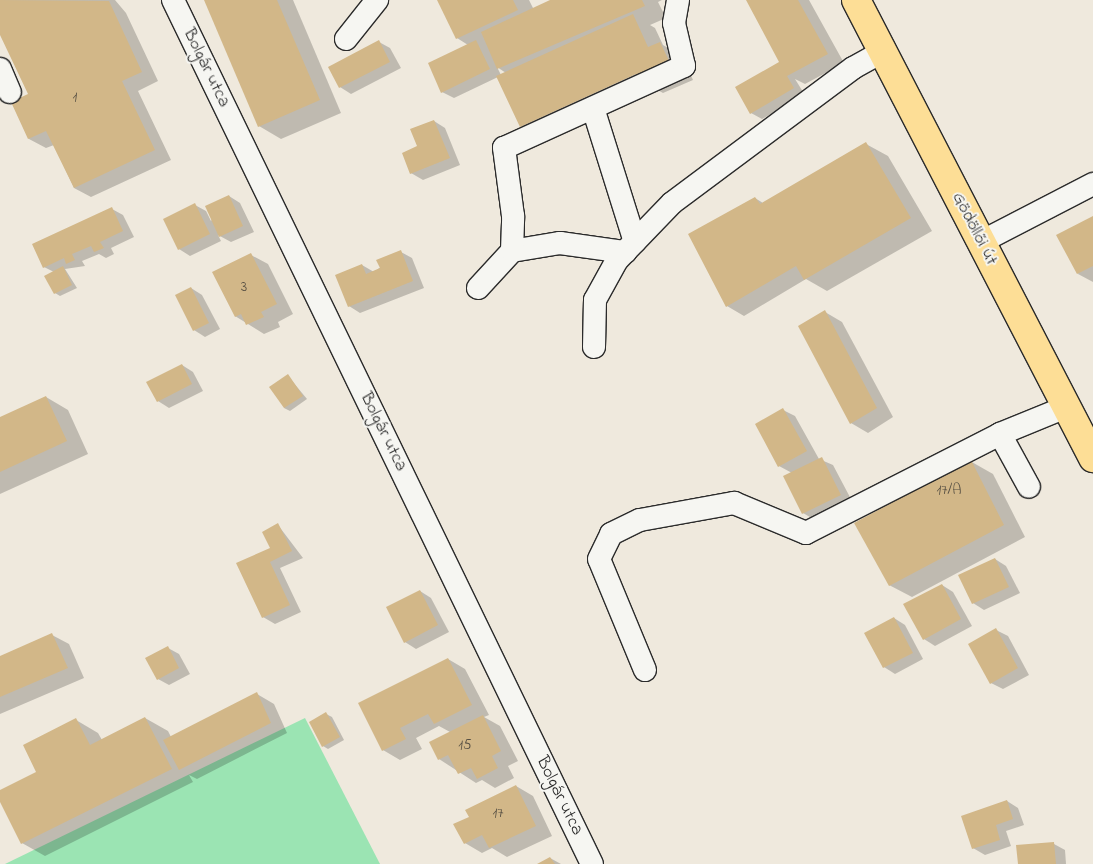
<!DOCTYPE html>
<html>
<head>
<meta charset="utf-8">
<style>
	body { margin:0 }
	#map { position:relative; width:1093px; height:864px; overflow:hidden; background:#efe9dd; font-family:"Indie Flower",sans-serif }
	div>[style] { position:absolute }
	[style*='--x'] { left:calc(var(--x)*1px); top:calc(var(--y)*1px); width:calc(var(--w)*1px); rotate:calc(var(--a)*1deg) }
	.green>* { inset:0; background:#9be4b3 }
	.shadow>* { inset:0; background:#0003 }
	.building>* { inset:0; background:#d2b788 }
	.roads { filter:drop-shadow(1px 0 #2b2b2b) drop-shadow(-1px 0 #2b2b2b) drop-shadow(0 1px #2b2b2b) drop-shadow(0 -1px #2b2b2b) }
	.minor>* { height:22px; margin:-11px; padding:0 11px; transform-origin:11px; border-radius:11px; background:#f6f6f2 }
	.major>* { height:28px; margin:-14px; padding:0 14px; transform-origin:14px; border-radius:14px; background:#fdde96 }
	span { translate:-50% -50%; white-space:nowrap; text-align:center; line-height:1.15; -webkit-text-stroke:4px #f6f6f2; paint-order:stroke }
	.number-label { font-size:15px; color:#554e42 }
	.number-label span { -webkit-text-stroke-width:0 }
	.street-label { font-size:18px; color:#2b2b2b }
</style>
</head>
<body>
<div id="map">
	<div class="green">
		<i style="clip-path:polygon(305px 718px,380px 864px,5px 864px)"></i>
	</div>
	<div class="shadow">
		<i style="clip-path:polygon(0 0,115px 0,126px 13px,158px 81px,138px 91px,171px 160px,91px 197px,74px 188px,54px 145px,46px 148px,29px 139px,12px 103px,30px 94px,0 32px)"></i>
		<i style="clip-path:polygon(205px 0,293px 0,341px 113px,281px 139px,259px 126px)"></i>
		<i style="clip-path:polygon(evenodd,439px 0,529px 0,534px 10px,557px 0,662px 0,658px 2px,666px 18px,650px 25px,655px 28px,663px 45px,682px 56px,693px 80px,663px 93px,654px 88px,543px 139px,521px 126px,498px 77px,454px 98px,442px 92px,468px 45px,457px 38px,439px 0,497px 67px,506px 73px,501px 75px,497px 67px)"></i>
		<i style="clip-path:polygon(747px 0,809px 0,844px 63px,805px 84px,795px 79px,805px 95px,762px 119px,751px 113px,783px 66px)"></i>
		<i style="clip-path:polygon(379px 42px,390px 48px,401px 68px,351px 94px,340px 87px)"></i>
		<i style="clip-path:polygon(434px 121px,445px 128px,460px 165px,423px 180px,411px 173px,419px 147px)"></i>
		<i style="clip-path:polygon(866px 144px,888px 156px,932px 231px,827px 291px,806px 279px,744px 316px,727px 306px,690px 235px,755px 198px,763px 203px)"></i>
		<i style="clip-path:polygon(229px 196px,240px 203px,254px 232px,231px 242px,218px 235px,221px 241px,190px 256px,179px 249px,195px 205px,206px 211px,211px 221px)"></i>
		<i style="clip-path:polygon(112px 209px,123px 215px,134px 237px,111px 248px,114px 254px,106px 258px,99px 254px,82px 261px,85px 266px,65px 269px,77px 288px,60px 296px,55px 293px,54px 272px,44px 267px)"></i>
		<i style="clip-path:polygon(1093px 217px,1093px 282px,1078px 274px)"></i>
		<i style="clip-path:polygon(401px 252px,412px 258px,424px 288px,360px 313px,349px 306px,362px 265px,374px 272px)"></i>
		<i style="clip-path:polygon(251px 255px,268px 264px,293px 314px,278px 322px,280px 327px,264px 334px,235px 316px)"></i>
		<i style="clip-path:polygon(191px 288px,202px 295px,220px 329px,205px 337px,194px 330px)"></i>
		<i style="clip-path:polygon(825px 312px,842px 322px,893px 417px,868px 433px,851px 423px)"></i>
		<i style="clip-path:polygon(182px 365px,193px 372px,203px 391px,169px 408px,158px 401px)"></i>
		<i style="clip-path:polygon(288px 376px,307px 399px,290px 411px,284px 408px)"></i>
		<i style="clip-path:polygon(46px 397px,68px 410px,88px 454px,0 494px,0 418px)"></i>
		<i style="clip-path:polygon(783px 410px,795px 416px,819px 459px,833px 465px,852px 501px,815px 520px,803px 513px,792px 473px,779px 466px)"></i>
		<i style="clip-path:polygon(970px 461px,993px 474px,1025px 537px,912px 597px,889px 585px)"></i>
		<i style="clip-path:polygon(278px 525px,303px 558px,280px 568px,301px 612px,275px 624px,263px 617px,238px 564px,272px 548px)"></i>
		<i style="clip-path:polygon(995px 559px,1006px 566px,1020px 593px,984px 610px,973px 603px)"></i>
		<i style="clip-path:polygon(942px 585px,953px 592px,972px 626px,935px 646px,924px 639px)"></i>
		<i style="clip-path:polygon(420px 591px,431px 598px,449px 632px,416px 649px,405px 642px)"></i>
		<i style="clip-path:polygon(894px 618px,905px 625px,923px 659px,895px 674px,884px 667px)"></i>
		<i style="clip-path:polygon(996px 630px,1008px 636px,1029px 675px,1003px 689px,991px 683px)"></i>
		<i style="clip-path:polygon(52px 635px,69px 644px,84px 678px,0 714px,0 657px)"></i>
		<i style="clip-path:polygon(168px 648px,179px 654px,190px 674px,169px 685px,158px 679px)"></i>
		<i style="clip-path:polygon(448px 659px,465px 669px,489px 715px,484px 717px,500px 726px,518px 761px,508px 766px,514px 778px,495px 788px,482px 780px,476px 783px,439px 759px,450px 732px,439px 726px,416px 738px,422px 749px,400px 760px,383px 750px)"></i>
		<i style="clip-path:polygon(257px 694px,274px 704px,287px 733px,197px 779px,189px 775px,193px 782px,45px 856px,22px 843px,0 799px,0 791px,38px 772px,76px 720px,98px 733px,102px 740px,145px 718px,168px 731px,171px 737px)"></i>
		<i style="clip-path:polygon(326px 714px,332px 717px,344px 740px,328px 749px,323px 746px)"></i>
		<i style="clip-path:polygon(516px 786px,533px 796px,552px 836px,507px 857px,492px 848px,482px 853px,465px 843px,470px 818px)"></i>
		<i style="clip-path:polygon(1007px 801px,1018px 808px,1024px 825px,1006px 831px,1011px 846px,985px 855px,973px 848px)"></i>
		<i style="clip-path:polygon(1054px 844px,1065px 850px,1066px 864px,1019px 864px)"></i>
		<i style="clip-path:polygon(550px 858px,561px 864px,540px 864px)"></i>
	</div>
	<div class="building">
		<i style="clip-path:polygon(0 0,109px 1px,142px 72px,122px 81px,155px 150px,74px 188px,46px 131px,28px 139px,11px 102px,28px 94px,0 35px)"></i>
		<i style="clip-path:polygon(204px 0,277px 0,320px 100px,258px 127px)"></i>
		<i style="clip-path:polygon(437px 0,513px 0,518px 10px,456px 39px)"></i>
		<i style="clip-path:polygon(550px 0,642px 0,645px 6px,497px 69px,481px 32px)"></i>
		<i style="clip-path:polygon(746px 0,798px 0,828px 54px,787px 76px,794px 88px,750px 114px,735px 87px,779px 62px)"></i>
		<i style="clip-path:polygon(633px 14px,648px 47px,660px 42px,672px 67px,640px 81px,636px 74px,520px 127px,496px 76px)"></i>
		<i style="clip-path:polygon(379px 40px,390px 62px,339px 88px,328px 67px)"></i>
		<i style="clip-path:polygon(476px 40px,490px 69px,441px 93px,428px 63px)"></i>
		<i style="clip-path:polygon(434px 120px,450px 158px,410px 174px,402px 153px,417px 146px,410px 129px)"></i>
		<i style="clip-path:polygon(866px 142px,911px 218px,804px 280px,796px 266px,726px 307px,688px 234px,755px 197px,760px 204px)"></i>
		<i style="clip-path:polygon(229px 195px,243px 226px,219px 237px,205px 206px)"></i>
		<i style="clip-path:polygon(195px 203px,210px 234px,178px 250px,163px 219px)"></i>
		<i style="clip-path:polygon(112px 207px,123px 231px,100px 242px,104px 248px,94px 252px,91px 246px,72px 254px,75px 260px,66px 264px,64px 258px,43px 268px,32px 244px)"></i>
		<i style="clip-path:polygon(1093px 216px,1093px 266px,1077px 274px,1056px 235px)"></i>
		<i style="clip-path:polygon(401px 250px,413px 281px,348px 307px,335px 275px,362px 264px,366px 274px,380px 268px,376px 260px)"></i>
		<i style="clip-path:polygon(251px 253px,277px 304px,261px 312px,264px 317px,246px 325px,241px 314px,235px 317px,212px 272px)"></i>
		<i style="clip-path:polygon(63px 266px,72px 285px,54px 294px,44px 276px)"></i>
		<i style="clip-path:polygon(191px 287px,209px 323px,193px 331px,175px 295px)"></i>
		<i style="clip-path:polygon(825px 310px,877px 408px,850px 424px,798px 326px)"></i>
		<i style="clip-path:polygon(182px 364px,192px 384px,157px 402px,146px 382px)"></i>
		<i style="clip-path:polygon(288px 374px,303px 396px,284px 408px,269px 387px)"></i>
		<i style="clip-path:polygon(46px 396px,67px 441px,0 472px,0 417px)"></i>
		<i style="clip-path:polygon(783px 408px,807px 451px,778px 467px,755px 424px)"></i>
		<i style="clip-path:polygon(822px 457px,841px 495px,802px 514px,783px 476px)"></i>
		<i style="clip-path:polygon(971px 460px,1004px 525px,889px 586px,854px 523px)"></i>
		<i style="clip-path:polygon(278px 523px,292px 551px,270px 562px,290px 605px,262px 618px,236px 563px,270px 548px,262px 532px)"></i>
		<i style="clip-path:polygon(995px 558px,1009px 587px,972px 604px,958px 575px)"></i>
		<i style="clip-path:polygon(942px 584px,961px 619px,923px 640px,903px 604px)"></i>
		<i style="clip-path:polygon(420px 590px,438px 625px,404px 643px,386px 607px)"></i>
		<i style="clip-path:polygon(894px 617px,913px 653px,883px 668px,864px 633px)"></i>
		<i style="clip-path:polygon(996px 628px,1018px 668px,990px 684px,968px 644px)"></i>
		<i style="clip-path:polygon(52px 633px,68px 668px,0 697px,0 656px)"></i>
		<i style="clip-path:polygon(168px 646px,179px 668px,157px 680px,145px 658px)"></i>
		<i style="clip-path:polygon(448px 658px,472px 705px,434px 724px,428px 714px,400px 728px,406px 739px,382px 751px,358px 703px)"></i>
		<i style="clip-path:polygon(257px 692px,271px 723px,179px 770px,163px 740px)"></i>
		<i style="clip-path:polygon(326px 712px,340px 737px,322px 747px,309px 722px)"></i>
		<i style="clip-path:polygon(483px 715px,501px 751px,492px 756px,498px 768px,477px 779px,471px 768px,458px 774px,448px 755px,438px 760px,429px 742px)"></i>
		<i style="clip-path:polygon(145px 717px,172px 769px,21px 844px,0 802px,0 790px,36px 772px,23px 745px,76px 718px,90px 745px)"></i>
		<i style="clip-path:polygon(516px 785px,536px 826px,489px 848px,482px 835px,464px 844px,453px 824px,469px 817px,465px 810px)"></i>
		<i style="clip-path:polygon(1007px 800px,1013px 819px,996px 825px,1000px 840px,972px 849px,961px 816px)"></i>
		<i style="clip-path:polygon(1054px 842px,1056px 864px,1018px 864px,1016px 845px)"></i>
		<i style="clip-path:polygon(550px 857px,555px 864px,537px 864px)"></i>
	</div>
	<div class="roads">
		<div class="minor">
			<i style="--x:173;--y:0;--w:960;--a:64.13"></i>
			<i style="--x:346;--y:39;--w:50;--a:-51.5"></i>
			<i style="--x:0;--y:69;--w:25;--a:67"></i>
			<i style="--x:593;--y:108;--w:140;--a:72.6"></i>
			<i style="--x:981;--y:242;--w:126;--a:-27.4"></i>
			<i style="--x:512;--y:251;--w:49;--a:-9.5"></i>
			<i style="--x:560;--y:243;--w:66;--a:7.9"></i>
			<i style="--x:478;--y:288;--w:50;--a:-47.4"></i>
			<i style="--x:512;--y:251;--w:35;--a:-88"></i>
			<i style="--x:513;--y:216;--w:69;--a:-97.5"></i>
			<i style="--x:504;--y:148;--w:198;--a:-24.5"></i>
			<i style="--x:684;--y:66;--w:44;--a:-103.1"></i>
			<i style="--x:674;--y:23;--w:23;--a:-80"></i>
			<i style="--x:594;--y:347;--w:47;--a:-88.8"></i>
			<i style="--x:595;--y:300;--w:46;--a:-61.2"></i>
			<i style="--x:617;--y:260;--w:79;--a:-46"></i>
			<i style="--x:672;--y:203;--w:226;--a:-36.7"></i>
			<i style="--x:853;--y:68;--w:33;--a:-29"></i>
			<i style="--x:1000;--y:434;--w:60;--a:61.3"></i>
			<i style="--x:645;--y:670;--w:120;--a:-112.5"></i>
			<i style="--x:599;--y:559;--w:28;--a:-64"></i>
			<i style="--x:611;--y:534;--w:32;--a:-26"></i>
			<i style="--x:640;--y:520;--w:96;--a:-10.3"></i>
			<i style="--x:734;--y:503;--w:78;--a:22.6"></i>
			<i style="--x:806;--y:533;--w:218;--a:-27"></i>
			<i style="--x:1000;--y:434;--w:71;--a:-22.2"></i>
		</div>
		<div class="major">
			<i style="--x:856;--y:0;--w:516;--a:62.64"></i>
		</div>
	</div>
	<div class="number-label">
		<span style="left:75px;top:98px">1</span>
		<span style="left:244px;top:288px">3</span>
		<span style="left:949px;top:491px">17/A</span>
		<span style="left:465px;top:746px">15</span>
		<span style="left:498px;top:814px">17</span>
	</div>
	<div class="street-label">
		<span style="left:206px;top:68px;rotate:64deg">Bolgár utca</span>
		<span style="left:974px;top:229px;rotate:63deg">Gödöllői út</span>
		<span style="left:383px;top:432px;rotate:64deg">Bolgár utca</span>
		<span style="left:559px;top:796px;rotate:64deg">Bolgár utca</span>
	</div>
</div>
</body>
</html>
